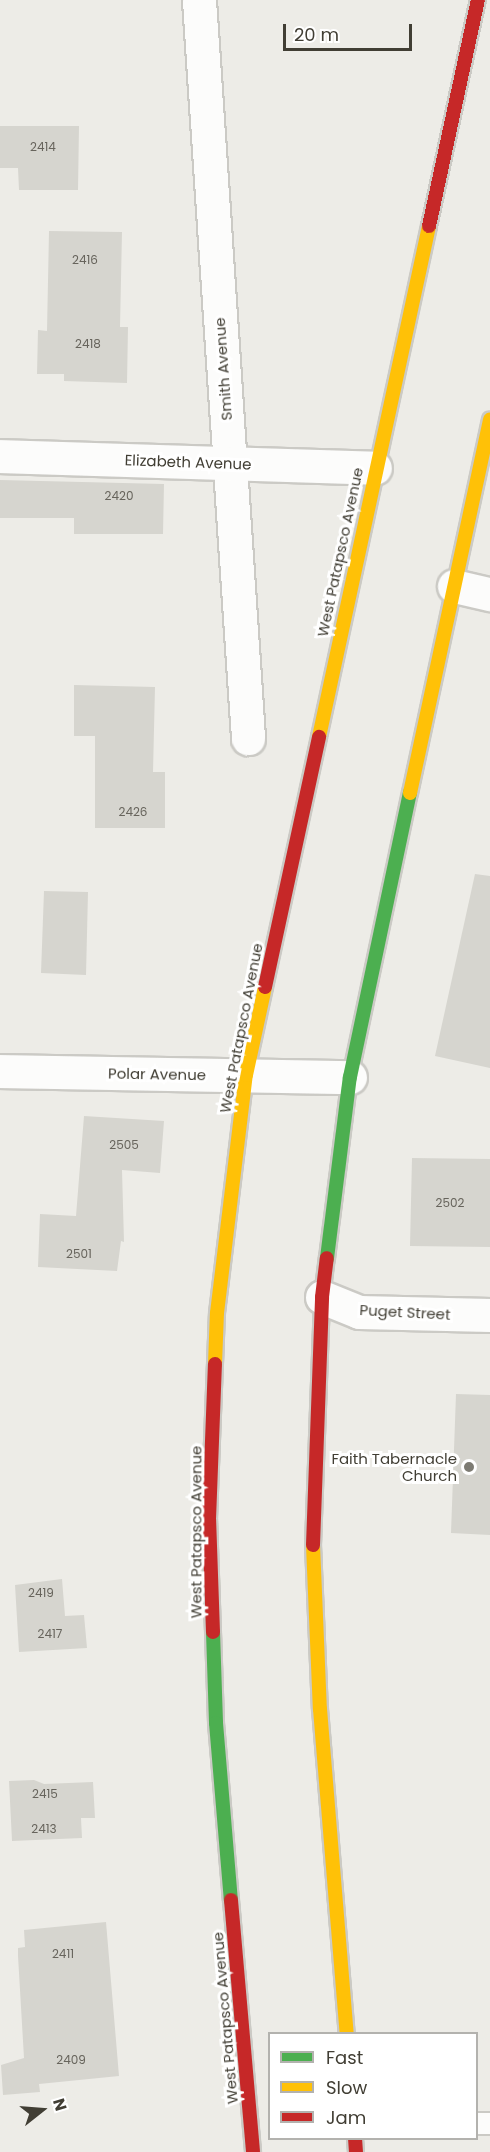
<!DOCTYPE html>
<html>
<head>
<meta charset="utf-8">
<style>
	body { margin:0 }
	#map { position:relative; width:490px; height:2152px; overflow:hidden; background:#edece7; font-family:Poppins,sans-serif }
	div>[style] { position:absolute }
	[style*='--x'] { left:calc(var(--x)*1px); top:calc(var(--y)*1px); width:calc(var(--w)*1px); rotate:calc(var(--a)*1deg) }
	.building>* { inset:0; background:#d6d5cf }
	.roads { filter:drop-shadow(2px 0 #cbcac5) drop-shadow(-2px 0 #cbcac5) drop-shadow(0 2px #cbcac5) drop-shadow(0 -2px #cbcac5) }
	.lane>* { height:21px; margin:-10.5px; padding:0 10.5px; transform-origin:10.5px; border-radius:10.5px; background:#fcfcfb }
	.street>* { height:33px; margin:-16.5px; padding:0 16.5px; transform-origin:16.5px; border-radius:16.5px; background:#fcfcfb }
	.fast>* { height:14px; margin:-7px; padding:0 7px; transform-origin:7px; border-radius:7px; background:#4caf50 }
	.slow>* { height:14px; margin:-7px; padding:0 7px; transform-origin:7px; border-radius:7px; background:#ffc107 }
	.jam>* { height:14px; margin:-7px; padding:0 7px; transform-origin:7px; border-radius:7px; background:#c62828 }
	.dots>* { width:16px; height:16px; translate:-50% -50%; box-sizing:border-box; border:3px solid #fff; border-radius:50% }
	span { translate:-50% -50%; white-space:nowrap; text-align:center; line-height:1.15; -webkit-text-stroke:6px #fff; paint-order:stroke }
	.number-label { font-size:12px; color:#67645c }
	.number-label span { -webkit-text-stroke-width:0 }
	.street-label { font-size:15px; color:#413e34 }
	.poi-label { font-size:15px; color:#413e34 }
	.right { translate:-100% -50%; text-align:right }
	.legend { position:absolute; left:268px; top:2032px; width:210px; height:108px; box-sizing:border-box; background:#fff; border:2px solid #b3b2ae; margin:0; padding:8px 10px; list-style:none; font-size:18px; color:#413e34 }
	.legend li { display:flex; align-items:center; gap:12px; height:30px }
	.legend b { width:30px; border:2px solid #b3b2ae }
	.north { position:absolute; left:12px; top:2080px; width:60px; height:60px; -webkit-text-stroke:4px #fff; paint-order:stroke; rotate:73deg; font-size:16px; font-weight:700; line-height:24px; text-align:center; color:#413e34 }
	.north::after { content:''; display:block; margin:auto; width:21px; height:27px; background:#413e34; clip-path:polygon(50% 0,100% 100%,50% 72%,0 100%) }
	.scale { position:absolute; left:283px; top:24px; width:129px; height:27px; box-sizing:border-box; border:3px solid #413e34; border-top:0; padding-left:8px; font-size:18px; line-height:21px; white-space:nowrap; color:#413e34; -webkit-text-stroke:4px #fff; paint-order:stroke }
</style>
</head>
<body>
<div id="map">
	<div class="building">
		<i style="clip-path:polygon(0 126px,79px 126px,78px 190px,19px 190px,18px 168px,0 168px)"></i>
		<i style="clip-path:polygon(49px 231px,122px 232px,120px 327px,128px 327px,127px 383px,64px 381px,64px 374px,37px 374px,38px 330px,47px 331px)"></i>
		<i style="clip-path:polygon(0 480px,164px 484px,163px 534px,74px 534px,74px 518px,0 518px)"></i>
		<i style="clip-path:polygon(74px 685px,155px 687px,153px 772px,165px 772px,165px 828px,95px 828px,95px 736px,74px 736px)"></i>
		<i style="clip-path:polygon(475px 874px,490px 876px,490px 1068px,435px 1056px)"></i>
		<i style="clip-path:polygon(44px 891px,88px 892px,86px 975px,41px 973px)"></i>
		<i style="clip-path:polygon(84px 1116px,164px 1121px,160px 1173px,122px 1170px,124px 1242px,121px 1241px,117px 1271px,38px 1267px,40px 1214px,76px 1216px)"></i>
		<i style="clip-path:polygon(412px 1158px,490px 1159px,490px 1247px,410px 1246px)"></i>
		<i style="clip-path:polygon(456px 1394px,490px 1395px,490px 1535px,451px 1533px)"></i>
		<i style="clip-path:polygon(62px 1579px,65px 1616px,84px 1615px,87px 1648px,19px 1652px,15px 1585px)"></i>
		<i style="clip-path:polygon(34px 1780px,44px 1784px,93px 1782px,95px 1818px,81px 1818px,82px 1838px,12px 1841px,9px 1781px)"></i>
		<i style="clip-path:polygon(106px 1922px,119px 2076px,39px 2084px,40px 2092px,3px 2095px,1px 2065px,24px 2058px,18px 1956px,18px 1948px,25px 1947px,24px 1930px)"></i>
	</div>
	<div class="roads">
		<div class="lane">
			<i style="--x:476;--y:2123;--w:14;--a:0"></i>
		</div>
		<div class="street">
			<i style="--x:199;--y:0;--w:740;--a:86.2"></i>
			<i style="--x:0;--y:456;--w:375;--a:1.8"></i>
			<i style="--x:454;--y:586;--w:37;--a:13"></i>
			<i style="--x:0;--y:1071;--w:350;--a:1"></i>
			<i style="--x:322;--y:1297;--w:40;--a:22"></i>
			<i style="--x:359;--y:1312;--w:131;--a:1.3"></i>
		</div>
		<div class="fast">
			<i style="--x:327;--y:1258;--w:182;--a:-82.8"></i>
			<i style="--x:350;--y:1077;--w:290;--a:-78.1"></i>
			<i style="--x:213;--y:1632;--w:91;--a:88.1"></i>
			<i style="--x:216;--y:1723;--w:178;--a:85.2"></i>
		</div>
		<div class="slow">
			<i style="--x:319;--y:737;--w:523;--a:-77.85"></i>
			<i style="--x:410;--y:793;--w:382;--a:-77.9"></i>
			<i style="--x:215;--y:1364;--w:51;--a:-87.8"></i>
			<i style="--x:217;--y:1313;--w:240;--a:-83.1"></i>
			<i style="--x:246;--y:1075;--w:90;--a:-77.8"></i>
			<i style="--x:313;--y:1545;--w:164;--a:87.6"></i>
			<i style="--x:320;--y:1709;--w:326;--a:85.3"></i>
		</div>
		<div class="jam">
			<i style="--x:429;--y:226;--w:231;--a:-77.8"></i>
			<i style="--x:265;--y:987;--w:256;--a:-77.8"></i>
			<i style="--x:313;--y:1545;--w:248;--a:-87.9"></i>
			<i style="--x:322;--y:1297;--w:39;--a:-83"></i>
			<i style="--x:213;--y:1632;--w:113;--a:-92"></i>
			<i style="--x:209;--y:1519;--w:155;--a:-87.8"></i>
			<i style="--x:231;--y:1900;--w:253;--a:85"></i>
			<i style="--x:355;--y:2138;--w:14;--a:86"></i>
		</div>
	</div>
	<div class="dots">
		<i style="left:469px;top:1467px;background:#7d7b73"></i>
	</div>
	<div class="number-label">
		<span style="left:43px;top:147px">2414</span>
		<span style="left:85px;top:260px">2416</span>
		<span style="left:88px;top:344px">2418</span>
		<span style="left:119px;top:496px">2420</span>
		<span style="left:133px;top:812px">2426</span>
		<span style="left:124px;top:1145px">2505</span>
		<span style="left:450px;top:1203px">2502</span>
		<span style="left:79px;top:1254px">2501</span>
		<span style="left:41px;top:1593px">2419</span>
		<span style="left:50px;top:1634px">2417</span>
		<span style="left:45px;top:1794px">2415</span>
		<span style="left:44px;top:1829px">2413</span>
		<span style="left:63px;top:1954px">2411</span>
		<span style="left:71px;top:2060px">2409</span>
	</div>
	<div class="street-label">
		<span style="left:223px;top:369px;rotate:-94deg">Smith Avenue</span>
		<span style="left:188px;top:462px;rotate:2deg">Elizabeth Avenue</span>
		<span style="left:340px;top:552px;rotate:-78deg">West Patapsco Avenue</span>
		<span style="left:241px;top:1028px;rotate:-79deg">West Patapsco Avenue</span>
		<span style="left:157px;top:1074px;rotate:1deg">Polar Avenue</span>
		<span style="left:405px;top:1312px;rotate:3deg">Puget Street</span>
		<span style="left:196px;top:1532px;rotate:-90deg">West Patapsco Avenue</span>
		<span style="left:225px;top:2018px;rotate:-95deg">West Patapsco Avenue</span>
	</div>
	<div class="poi-label">
		<span class="right" style="left:457px;top:1467px">Faith Tabernacle<br>Church</span>
	</div>
	<ul class="legend">
	<li><b style="height:8px;background:#4caf50"></b>Fast</li>
	<li><b style="height:8px;background:#ffc107"></b>Slow</li>
	<li><b style="height:8px;background:#c62828"></b>Jam</li>
	</ul>
	<div class="north">N</div>
	<div class="scale">20 m</div>
</div>
</body>
</html>
